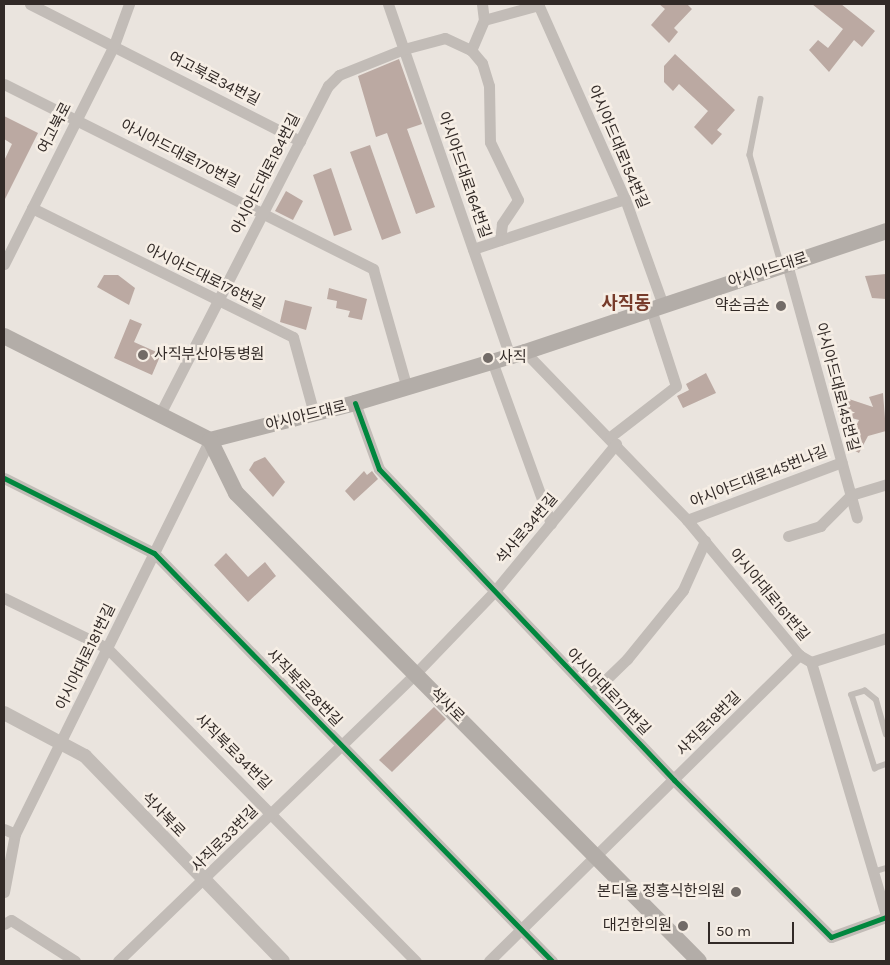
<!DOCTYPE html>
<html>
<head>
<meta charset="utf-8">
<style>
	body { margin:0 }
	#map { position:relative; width:890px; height:965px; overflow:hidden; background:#eae4de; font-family:Karla,"Noto Sans KR",sans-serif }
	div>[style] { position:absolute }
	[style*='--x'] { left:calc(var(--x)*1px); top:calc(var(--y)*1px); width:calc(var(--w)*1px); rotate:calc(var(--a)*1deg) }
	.building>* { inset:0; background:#bba9a2 }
	.service>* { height:5.5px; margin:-2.75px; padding:0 2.75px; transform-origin:2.75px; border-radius:2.75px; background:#c2bcb7 }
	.minor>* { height:11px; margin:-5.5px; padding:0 5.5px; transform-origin:5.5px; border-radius:5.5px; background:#c2bcb7 }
	.tertiary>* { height:14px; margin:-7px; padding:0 7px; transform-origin:7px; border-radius:7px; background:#c2bcb7 }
	.secondary>* { height:16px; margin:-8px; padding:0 8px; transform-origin:8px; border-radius:8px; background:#b3ada8 }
	.cycleway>* { height:5px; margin:-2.5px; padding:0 2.5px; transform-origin:2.5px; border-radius:2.5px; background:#00873e }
	.dots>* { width:14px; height:14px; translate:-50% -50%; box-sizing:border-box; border:2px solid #f6eee5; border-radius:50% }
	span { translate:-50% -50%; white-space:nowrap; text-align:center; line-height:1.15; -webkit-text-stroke:5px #f6eee5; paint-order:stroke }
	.street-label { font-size:15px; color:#322a27 }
	.poi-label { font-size:15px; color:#322a27 }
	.right { translate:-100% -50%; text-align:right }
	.left { translate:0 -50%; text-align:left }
	.quarter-label { font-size:18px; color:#773b2a; font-weight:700 }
	.frame { position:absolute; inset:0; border:5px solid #322a27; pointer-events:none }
	.scale { position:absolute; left:708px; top:922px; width:86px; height:22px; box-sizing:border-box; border:2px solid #322a27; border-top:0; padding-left:6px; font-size:15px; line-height:18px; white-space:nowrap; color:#322a27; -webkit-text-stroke:4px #f6eee5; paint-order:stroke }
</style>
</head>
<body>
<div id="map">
	<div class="building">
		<i style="clip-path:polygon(659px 4px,687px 4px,692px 9px,674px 28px,678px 32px,669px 43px,651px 25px,665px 9px)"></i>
		<i style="clip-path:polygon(812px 4px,841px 4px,875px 31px,862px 47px,854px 40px,829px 72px,809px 50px,818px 40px,828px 48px,843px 29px)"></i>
		<i style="clip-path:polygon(675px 54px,735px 110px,717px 130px,722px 134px,712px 145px,694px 127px,708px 111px,679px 84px,673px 91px,664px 82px,664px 66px)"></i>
		<i style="clip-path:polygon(399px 59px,422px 124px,407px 129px,435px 207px,416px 214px,387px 133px,376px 137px,358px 76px)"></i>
		<i style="clip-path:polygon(4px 116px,38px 133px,4px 201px,4px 161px,12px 144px,4px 139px)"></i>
		<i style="clip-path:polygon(370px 145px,401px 233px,382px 240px,350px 152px)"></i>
		<i style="clip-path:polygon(331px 168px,352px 230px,334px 236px,313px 175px)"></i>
		<i style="clip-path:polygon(286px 191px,303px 201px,293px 220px,275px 211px)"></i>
		<i style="clip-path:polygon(886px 274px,886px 299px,872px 298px,865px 276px)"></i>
		<i style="clip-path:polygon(104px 275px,118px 275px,135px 288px,129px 305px,97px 287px)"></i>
		<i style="clip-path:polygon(329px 288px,367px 299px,362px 320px,348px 317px,350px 311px,336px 308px,337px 301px,327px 299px)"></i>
		<i style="clip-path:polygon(285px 300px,312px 307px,306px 330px,280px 322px)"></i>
		<i style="clip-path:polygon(130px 319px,142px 324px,134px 342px,161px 354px,152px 375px,114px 358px)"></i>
		<i style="clip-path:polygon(706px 373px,716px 393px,683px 408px,677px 396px,689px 390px,686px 384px)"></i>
		<i style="clip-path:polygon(883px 393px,886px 431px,868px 436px,859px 453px,846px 446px,859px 420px,840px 415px,835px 401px,837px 395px,873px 407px,869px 397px)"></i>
		<i style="clip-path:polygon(265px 457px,285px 482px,273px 497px,249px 470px,254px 462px)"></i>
		<i style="clip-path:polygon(364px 471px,367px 475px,372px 471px,378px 479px,354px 501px,345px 491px)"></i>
		<i style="clip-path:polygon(226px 553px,248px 577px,265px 562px,276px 576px,248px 602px,214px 565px)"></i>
		<i style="clip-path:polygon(434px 707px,446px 719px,392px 772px,379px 760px)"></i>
	</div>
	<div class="service">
		<i style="--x:761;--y:99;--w:57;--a:101.1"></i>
		<i style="--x:750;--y:155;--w:112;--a:74"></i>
		<i style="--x:886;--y:735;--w:36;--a:-106"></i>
		<i style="--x:876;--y:700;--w:14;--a:-141"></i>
		<i style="--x:865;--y:691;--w:14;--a:163"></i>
		<i style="--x:852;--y:695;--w:77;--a:72.5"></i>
		<i style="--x:875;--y:768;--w:12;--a:-20"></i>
		<i style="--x:873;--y:872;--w:14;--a:-17"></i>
	</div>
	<div class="minor">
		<i style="--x:30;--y:4;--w:303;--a:26.9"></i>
		<i style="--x:388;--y:4;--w:373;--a:70.9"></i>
		<i style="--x:482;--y:4;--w:16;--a:83"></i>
		<i style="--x:484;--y:20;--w:33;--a:113"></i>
		<i style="--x:471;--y:50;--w:17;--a:50"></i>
		<i style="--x:482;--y:63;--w:24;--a:73"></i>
		<i style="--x:489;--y:86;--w:56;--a:89"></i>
		<i style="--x:490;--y:142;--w:64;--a:64.2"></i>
		<i style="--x:518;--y:200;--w:29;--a:124"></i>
		<i style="--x:502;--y:224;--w:16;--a:97"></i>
		<i style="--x:538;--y:4;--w:214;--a:66"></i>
		<i style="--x:625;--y:199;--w:113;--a:70.3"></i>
		<i style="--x:484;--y:20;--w:57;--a:-15.3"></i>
		<i style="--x:4;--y:84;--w:413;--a:26.6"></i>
		<i style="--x:373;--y:269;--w:124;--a:74.1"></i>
		<i style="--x:32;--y:208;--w:291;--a:26.3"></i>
		<i style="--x:293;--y:337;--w:80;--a:74.7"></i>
		<i style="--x:473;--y:249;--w:160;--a:-18.2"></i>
		<i style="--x:4;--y:264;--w:245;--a:-63.3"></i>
		<i style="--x:114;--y:45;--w:44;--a:-69.9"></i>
		<i style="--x:787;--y:264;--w:263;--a:74.6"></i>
		<i style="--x:525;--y:352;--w:233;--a:46"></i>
		<i style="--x:687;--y:520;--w:175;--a:50.3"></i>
		<i style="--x:799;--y:655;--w:14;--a:30"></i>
		<i style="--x:811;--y:662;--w:264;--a:73.5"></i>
		<i style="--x:492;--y:361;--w:173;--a:70.1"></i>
		<i style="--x:355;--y:403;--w:70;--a:70"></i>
		<i style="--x:379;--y:469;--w:429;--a:46.5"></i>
		<i style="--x:674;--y:780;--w:222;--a:45"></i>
		<i style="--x:831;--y:937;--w:59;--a:-20"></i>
		<i style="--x:160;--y:414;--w:369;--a:-62.9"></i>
		<i style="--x:328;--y:86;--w:16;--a:-45"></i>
		<i style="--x:339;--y:75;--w:70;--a:-21.8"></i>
		<i style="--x:404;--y:49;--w:42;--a:-15"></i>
		<i style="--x:445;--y:38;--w:29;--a:25"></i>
		<i style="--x:610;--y:437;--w:83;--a:-37.7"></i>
		<i style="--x:676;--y:386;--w:81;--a:-108"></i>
		<i style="--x:4;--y:478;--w:168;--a:26.6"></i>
		<i style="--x:154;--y:553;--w:570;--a:45.71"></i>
		<i style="--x:687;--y:520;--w:165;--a:-20.5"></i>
		<i style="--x:788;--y:536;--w:34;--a:-17"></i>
		<i style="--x:820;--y:526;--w:44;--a:-45"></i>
		<i style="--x:851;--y:495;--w:37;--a:-17"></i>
		<i style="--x:4;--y:598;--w:114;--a:25.9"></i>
		<i style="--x:107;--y:648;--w:440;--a:45.4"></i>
		<i style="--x:811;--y:662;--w:79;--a:-17.7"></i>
		<i style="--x:592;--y:693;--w:49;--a:-44.2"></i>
		<i style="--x:627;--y:659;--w:89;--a:-50.9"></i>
		<i style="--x:683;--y:590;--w:54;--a:-65.8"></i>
		<i style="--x:4;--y:829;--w:12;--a:24"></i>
		<i style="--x:4;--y:892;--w:59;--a:-79.3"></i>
		<i style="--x:15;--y:834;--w:440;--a:-63.7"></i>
		<i style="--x:4;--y:924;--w:8;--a:-30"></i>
		<i style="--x:11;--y:920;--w:76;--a:32.6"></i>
		<i style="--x:118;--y:961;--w:414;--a:-44"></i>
		<i style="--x:416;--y:673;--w:112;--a:-46.1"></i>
		<i style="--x:494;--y:592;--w:192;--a:-50.5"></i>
		<i style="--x:489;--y:961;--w:436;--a:-44.6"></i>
	</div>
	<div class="tertiary">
		<i style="--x:4;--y:713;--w:92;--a:28"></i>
		<i style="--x:85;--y:756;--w:285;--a:46"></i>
	</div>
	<div class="secondary">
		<i style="--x:4;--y:336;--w:231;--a:26.8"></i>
		<i style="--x:210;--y:440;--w:150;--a:-14.3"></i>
		<i style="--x:355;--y:403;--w:177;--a:-16.7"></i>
		<i style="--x:525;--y:352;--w:381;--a:-18.5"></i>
		<i style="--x:210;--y:440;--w:59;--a:63.9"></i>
		<i style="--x:236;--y:493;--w:658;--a:45.31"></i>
	</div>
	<div class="cycleway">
		<i style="--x:355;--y:403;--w:70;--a:70"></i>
		<i style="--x:379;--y:469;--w:429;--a:46.5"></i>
		<i style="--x:674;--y:780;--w:222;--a:45"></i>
		<i style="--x:831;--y:937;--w:59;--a:-20"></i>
		<i style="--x:4;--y:478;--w:168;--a:26.6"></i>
		<i style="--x:154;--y:553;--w:570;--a:45.71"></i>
	</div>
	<div class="dots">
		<i style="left:781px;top:306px;background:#726b67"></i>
		<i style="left:143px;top:355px;background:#726b67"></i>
		<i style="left:488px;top:358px;background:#726b67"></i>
		<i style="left:736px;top:892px;background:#726b67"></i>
		<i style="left:683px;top:926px;background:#726b67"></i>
	</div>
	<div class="street-label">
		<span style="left:214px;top:79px;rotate:27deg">여고북로34번길</span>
		<span style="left:55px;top:128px;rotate:-63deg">여고북로</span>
		<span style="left:618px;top:147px;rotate:67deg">아시아드대로154번길</span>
		<span style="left:180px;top:154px;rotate:27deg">아시아드대로170번길</span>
		<span style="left:266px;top:174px;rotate:-63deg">아시아드대로184번길</span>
		<span style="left:464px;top:175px;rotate:71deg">아시아드대로164번길</span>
		<span style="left:768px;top:270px;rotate:-18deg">아시아드대로</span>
		<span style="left:205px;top:277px;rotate:26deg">아시아드대로176번길</span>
		<span style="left:837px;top:387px;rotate:75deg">아시아드대로145번길</span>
		<span style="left:306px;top:416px;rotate:-14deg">아시아드대로</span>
		<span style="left:759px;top:477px;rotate:-21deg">아시아드대로145번나길</span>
		<span style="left:527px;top:529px;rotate:-50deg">석사로34번길</span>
		<span style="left:769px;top:595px;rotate:50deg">아시아대로161번길</span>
		<span style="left:86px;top:657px;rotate:-64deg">아시아대로181번길</span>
		<span style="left:304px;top:688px;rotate:46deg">사직북로28번길</span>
		<span style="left:608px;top:692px;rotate:46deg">아시아대로171번길</span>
		<span style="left:447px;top:705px;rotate:45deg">석사로</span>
		<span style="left:709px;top:724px;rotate:-45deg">사직로18번길</span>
		<span style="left:233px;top:752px;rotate:45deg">사직북로34번길</span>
		<span style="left:163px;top:815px;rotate:46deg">석사북로</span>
		<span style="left:225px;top:839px;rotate:-45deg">사직로33번길</span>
	</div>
	<div class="poi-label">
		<span class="right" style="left:770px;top:306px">약손금손</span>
		<span class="left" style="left:154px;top:355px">사직부산아동병원</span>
		<span class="left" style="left:499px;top:358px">사직</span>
		<span class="right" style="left:725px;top:892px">본디올 정흥식한의원</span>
		<span class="right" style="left:672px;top:926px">대건한의원</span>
	</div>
	<div class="quarter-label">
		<span style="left:626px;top:303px">사직동</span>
	</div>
	<div class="frame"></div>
	<div class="scale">50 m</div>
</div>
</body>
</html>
